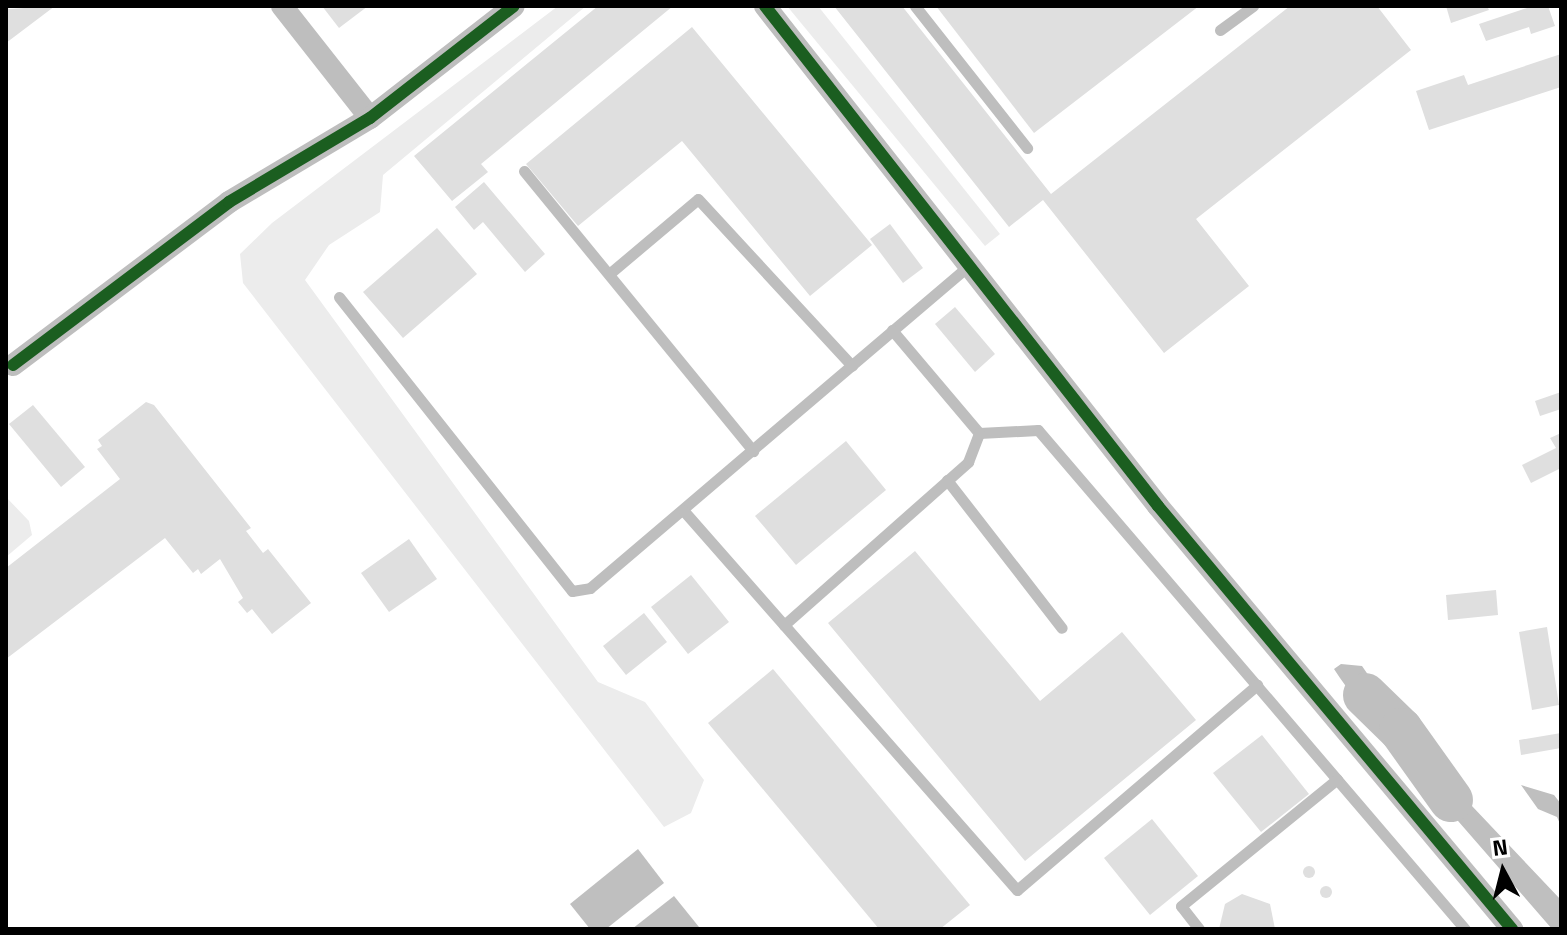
<!DOCTYPE html>
<html>
<head>
<meta charset="utf-8">
<style>
	body { margin:0 }
	#map { position:relative; width:1567px; height:935px; overflow:hidden; background:#fff; font-family:"Titillium Web",sans-serif }
	div>[style] { position:absolute }
	[style*='--x'] { left:calc(var(--x)*1px); top:calc(var(--y)*1px); width:calc(var(--w)*1px); rotate:calc(var(--a)*1deg) }
	.green>* { inset:0; background:#ececec }
	.water>* { inset:0; background:#bfbfbf }
	.river>* { height:44px; margin:-22px; padding:0 22px; transform-origin:22px; border-radius:22px; background:#bfbfbf }
	.building>* { inset:0; background:#dfdfdf }
	.round { border-radius:50% }
	.service>* { height:11px; margin:-5.5px; padding:0 5.5px; transform-origin:5.5px; border-radius:5.5px; background:#bebebe }
	.minor>* { height:22px; margin:-11px; padding:0 11px; transform-origin:11px; border-radius:11px; background:#bebebe }
	.cycleway>* { height:12px; margin:-6px; padding:0 6px; transform-origin:6px; border-radius:6px; background:#1b5e20 }
	span { translate:-50% -50%; white-space:nowrap; text-align:center; line-height:1.15; -webkit-text-stroke:6px #fff; paint-order:stroke }
	.frame { position:absolute; inset:0; border:8px solid #000; pointer-events:none }
	.north { position:absolute; left:1463px; top:831px; width:80px; height:80px; -webkit-text-stroke:6px #fff; paint-order:stroke; rotate:353deg; font-size:22px; font-weight:700; line-height:32px; text-align:center; color:#000 }
	.north::after { content:''; display:block; margin:auto; width:28px; height:36px; background:#000; clip-path:polygon(50% 0,100% 100%,50% 72%,0 100%) }
</style>
</head>
<body>
<div id="map">
	<div class="green">
		<i style="clip-path:polygon(558px 6px,586px 6px,383px 175px,380px 212px,329px 245px,305px 280px,598px 682px,645px 702px,704px 780px,691px 813px,664px 827px,243px 283px,240px 254px,272px 223px)"></i>
		<i style="clip-path:polygon(787px 6px,818px 6px,1000px 234px,985px 246px)"></i>
		<i style="clip-path:polygon(6px 497px,29px 521px,32px 535px,6px 557px)"></i>
	</div>
	<div class="water">
		<i style="clip-path:polygon(1341px 664px,1362px 666px,1398px 718px,1423px 736px,1385px 741px,1340px 678px,1334px 669px)"></i>
		<i style="clip-path:polygon(1429px 748px,1472px 806px,1561px 900px,1561px 929px,1552px 929px,1398px 752px)"></i>
		<i style="clip-path:polygon(1521px 785px,1554px 795px,1561px 804px,1561px 826px,1557px 817px,1538px 809px)"></i>
		<i style="clip-path:polygon(638px 849px,664px 883px,606px 929px,590px 929px,570px 904px)"></i>
		<i style="clip-path:polygon(674px 896px,699px 927px,632px 929px)"></i>
	</div>
	<div class="river">
		<i style="--x:1365;--y:695;--w:50;--a:44.2"></i>
		<i style="--x:1401;--y:730;--w:86;--a:54.5"></i>
	</div>
	<div class="building">
		<i style="clip-path:polygon(6px 6px,9px 9px,55px 6px,6px 43px)"></i>
		<i style="clip-path:polygon(322px 6px,368px 6px,339px 28px)"></i>
		<i style="clip-path:polygon(598px 6px,673px 6px,481px 164px,488px 172px,452px 201px,414px 156px)"></i>
		<i style="clip-path:polygon(834px 6px,902px 6px,1051px 194px,1290px 6px,1377px 6px,1411px 50px,1196px 219px,1249px 286px,1164px 353px,1043px 200px,1009px 227px)"></i>
		<i style="clip-path:polygon(936px 6px,1199px 6px,1034px 133px)"></i>
		<i style="clip-path:polygon(1446px 6px,1487px 6px,1489px 10px,1451px 23px)"></i>
		<i style="clip-path:polygon(1533px 6px,1548px 6px,1555px 26px,1531px 34px,1529px 27px,1486px 41px,1479px 24px)"></i>
		<i style="clip-path:polygon(692px 27px,872px 245px,810px 296px,682px 141px,578px 226px,526px 164px)"></i>
		<i style="clip-path:polygon(1561px 54px,1561px 87px,1429px 130px,1416px 91px,1464px 75px,1468px 85px)"></i>
		<i style="clip-path:polygon(484px 182px,545px 254px,525px 272px,483px 222px,474px 230px,455px 207px)"></i>
		<i style="clip-path:polygon(890px 224px,923px 268px,903px 283px,870px 239px)"></i>
		<i style="clip-path:polygon(437px 228px,477px 274px,403px 338px,363px 292px)"></i>
		<i style="clip-path:polygon(955px 307px,995px 354px,975px 372px,935px 324px)"></i>
		<i style="clip-path:polygon(1561px 392px,1561px 409px,1540px 416px,1535px 401px)"></i>
		<i style="clip-path:polygon(146px 402px,154px 405px,251px 528px,246px 531px,263px 553px,268px 549px,311px 603px,272px 634px,252px 609px,247px 613px,238px 602px,243px 598px,220px 559px,201px 574px,198px 569px,193px 573px,165px 538px,6px 659px,6px 568px,120px 479px,97px 449px,102px 446px,98px 440px)"></i>
		<i style="clip-path:polygon(33px 405px,85px 467px,61px 487px,9px 424px)"></i>
		<i style="clip-path:polygon(1561px 433px,1561px 468px,1531px 483px,1522px 465px,1556px 448px,1550px 438px)"></i>
		<i style="clip-path:polygon(846px 441px,886px 490px,796px 565px,755px 516px)"></i>
		<i style="clip-path:polygon(409px 539px,437px 579px,389px 612px,361px 573px)"></i>
		<i style="clip-path:polygon(915px 551px,1040px 701px,1122px 632px,1196px 720px,1025px 861px,828px 623px)"></i>
		<i style="clip-path:polygon(691px 575px,729px 622px,688px 654px,651px 607px)"></i>
		<i style="clip-path:polygon(1496px 590px,1498px 615px,1448px 620px,1446px 595px)"></i>
		<i style="clip-path:polygon(644px 613px,667px 642px,626px 675px,603px 646px)"></i>
		<i style="clip-path:polygon(1547px 627px,1559px 705px,1532px 710px,1519px 632px)"></i>
		<i style="clip-path:polygon(773px 669px,970px 905px,940px 929px,879px 929px,708px 723px)"></i>
		<i style="clip-path:polygon(1561px 733px,1561px 748px,1521px 755px,1519px 740px)"></i>
		<i style="clip-path:polygon(1262px 735px,1309px 794px,1261px 832px,1213px 773px)"></i>
		<i style="clip-path:polygon(1152px 819px,1198px 876px,1150px 915px,1104px 858px)"></i>
		<i class="round" style="left:1303px;top:866px;width:12px;height:12px"></i>
		<i class="round" style="left:1320px;top:886px;width:12px;height:12px"></i>
		<i style="clip-path:polygon(1242px 894px,1270px 904px,1275px 929px,1219px 929px,1225px 904px)"></i>
	</div>
	<div class="service">
		<i style="--x:915;--y:6;--w:181;--a:51.7"></i>
		<i style="--x:1220;--y:30;--w:41;--a:-36"></i>
		<i style="--x:524;--y:171;--w:362;--a:50.7"></i>
		<i style="--x:609;--y:274;--w:116;--a:-40.1"></i>
		<i style="--x:698;--y:199;--w:227;--a:47.3"></i>
		<i style="--x:339;--y:297;--w:375;--a:51.6"></i>
		<i style="--x:572;--y:591;--w:18;--a:-9"></i>
		<i style="--x:590;--y:588;--w:497;--a:-40.4"></i>
		<i style="--x:892;--y:330;--w:135;--a:49.8"></i>
		<i style="--x:979;--y:433;--w:59;--a:-2.9"></i>
		<i style="--x:1038;--y:430;--w:657;--a:49.45"></i>
		<i style="--x:947;--y:480;--w:187;--a:52.2"></i>
		<i style="--x:683;--y:510;--w:506;--a:48.69"></i>
		<i style="--x:1017;--y:890;--w:316;--a:-40.5"></i>
		<i style="--x:784;--y:625;--w:246;--a:-41.5"></i>
		<i style="--x:968;--y:462;--w:31;--a:-69"></i>
		<i style="--x:1199;--y:929;--w:29;--a:-128"></i>
		<i style="--x:1181;--y:906;--w:201;--a:-39.1"></i>
	</div>
	<div class="minor">
		<i style="--x:282;--y:6;--w:142;--a:51.8"></i>
		<i style="--x:765;--y:6;--w:636;--a:51.83"></i>
		<i style="--x:1158;--y:506;--w:552;--a:50.07"></i>
		<i style="--x:13;--y:365;--w:271;--a:-37"></i>
		<i style="--x:229;--y:202;--w:164;--a:-30.8"></i>
		<i style="--x:370;--y:118;--w:182;--a:-37.9"></i>
	</div>
	<div class="cycleway">
		<i style="--x:765;--y:6;--w:636;--a:51.83"></i>
		<i style="--x:1158;--y:506;--w:552;--a:50.07"></i>
		<i style="--x:13;--y:365;--w:271;--a:-37"></i>
		<i style="--x:229;--y:202;--w:164;--a:-30.8"></i>
		<i style="--x:370;--y:118;--w:182;--a:-37.9"></i>
	</div>
	<div class="frame"></div>
	<div class="north">N</div>
</div>
</body>
</html>
